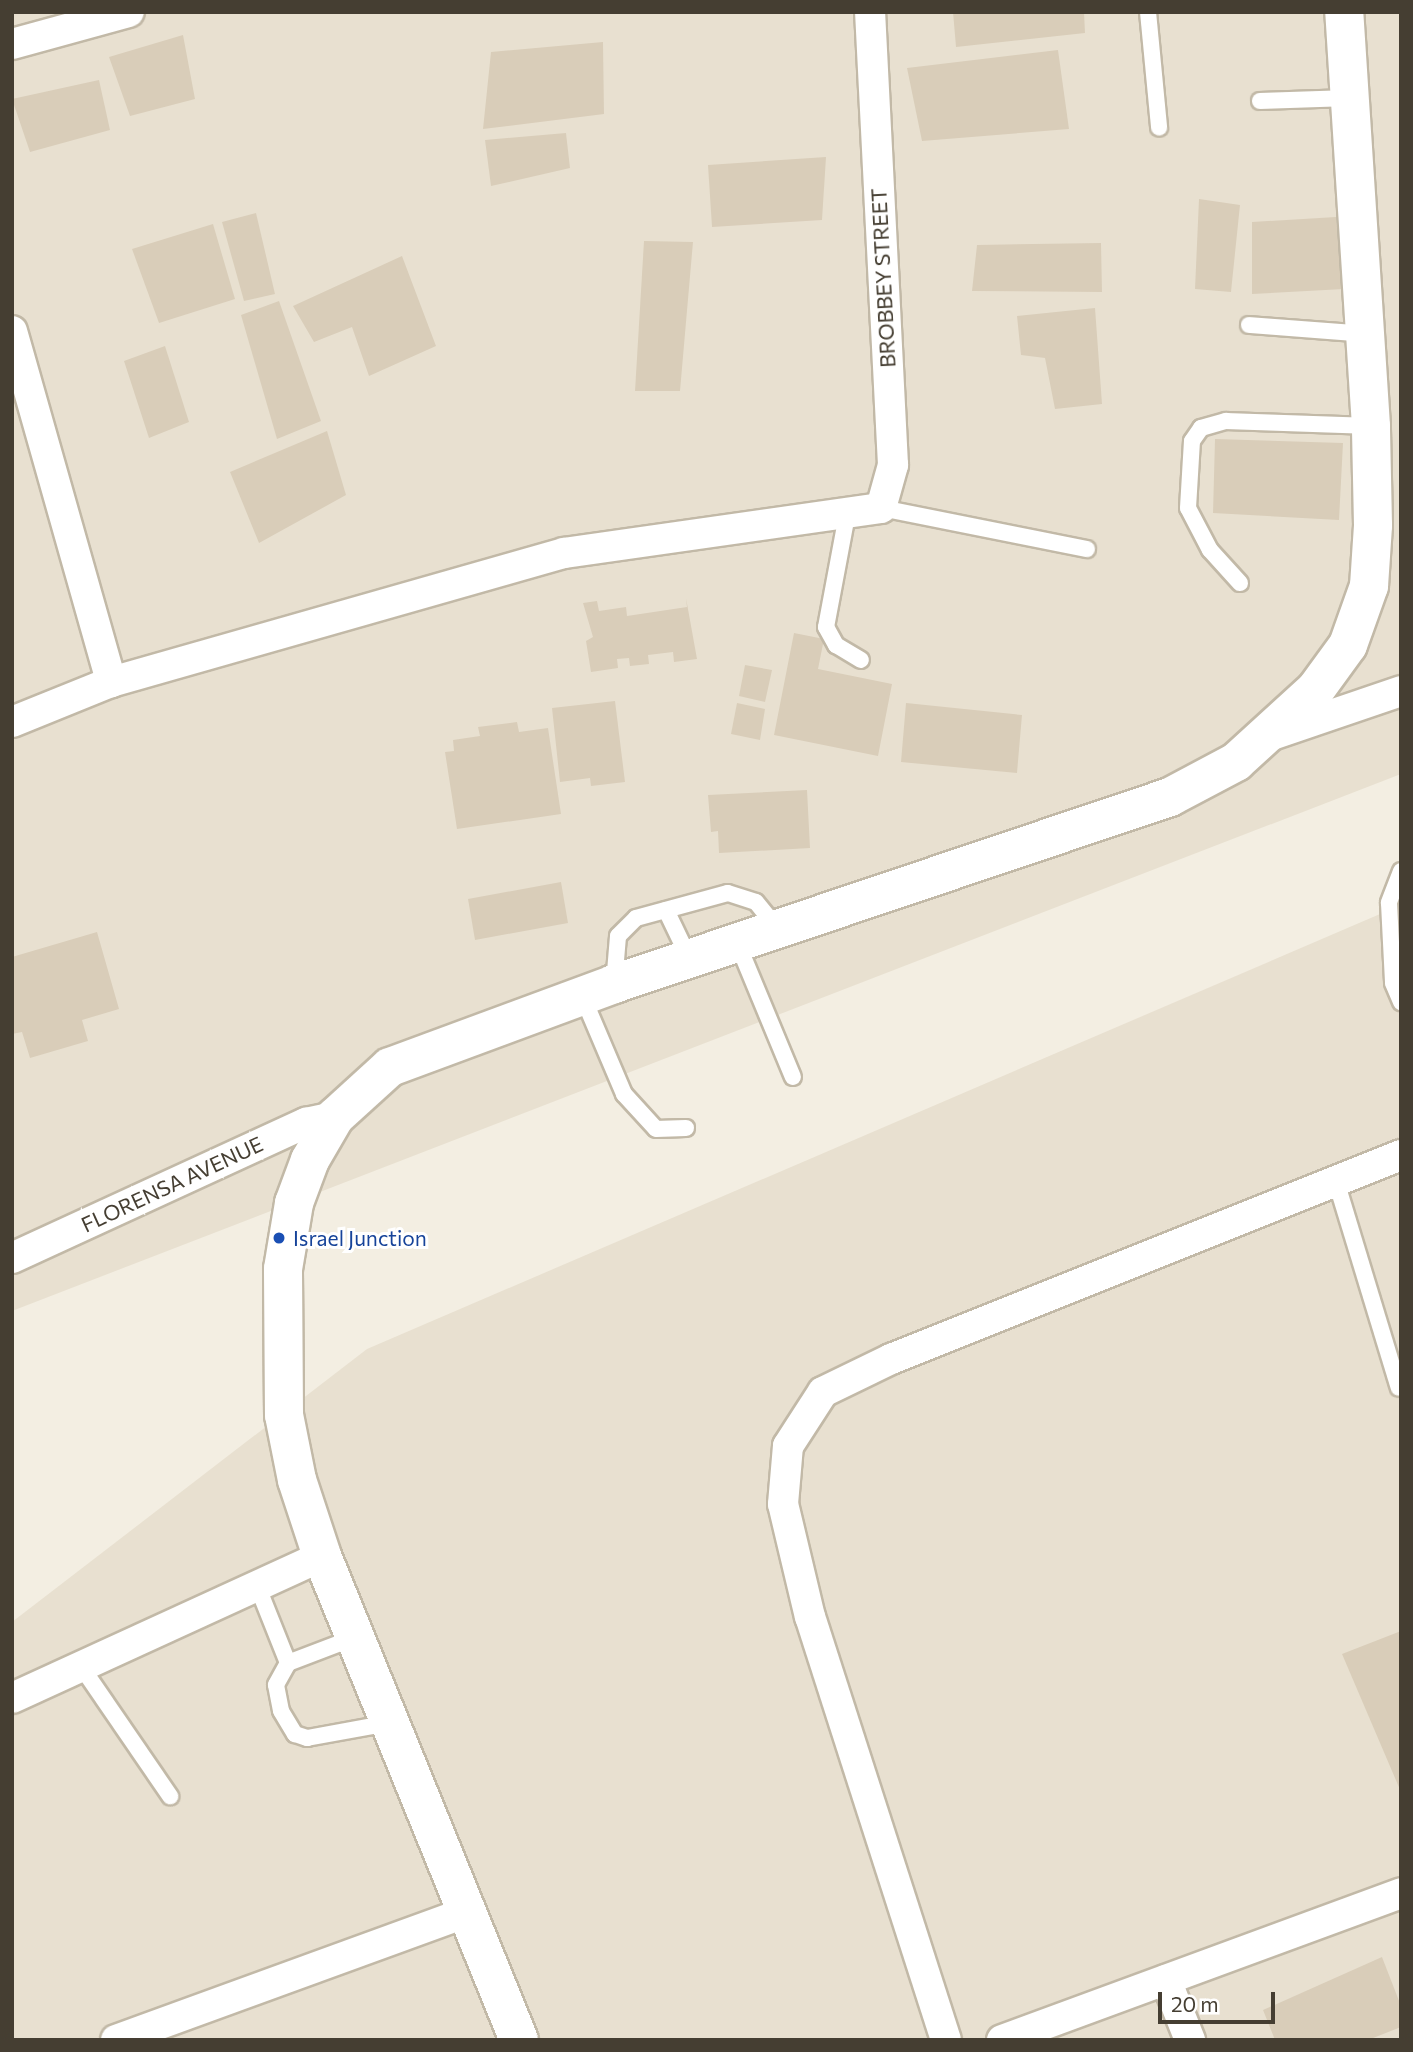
<!DOCTYPE html>
<html>
<head>
<meta charset="utf-8">
<style>
	body { margin:0 }
	#map { position:relative; width:1413px; height:2052px; overflow:hidden; background:#f3eee2; font-family:Commissioner,sans-serif }
	div>[style] { position:absolute }
	[style*='--x'] { left:calc(var(--x)*1px); top:calc(var(--y)*1px); width:calc(var(--w)*1px); rotate:calc(var(--a)*1deg) }
	.residential>* { inset:0; background:#e8e0d0 }
	.building>* { inset:0; background:#d9cdb9 }
	.roads { filter:drop-shadow(2px 0 #c2b9a7) drop-shadow(-2px 0 #c2b9a7) drop-shadow(0 2px #c2b9a7) drop-shadow(0 -2px #c2b9a7) }
	.service>* { height:16px; margin:-8px; padding:0 8px; transform-origin:8px; border-radius:8px; background:#fff }
	.minor>* { height:30px; margin:-15px; padding:0 15px; transform-origin:15px; border-radius:15px; background:#fff }
	.tertiary>* { height:38px; margin:-19px; padding:0 19px; transform-origin:19px; border-radius:19px; background:#fff }
	.dots>* { width:19px; height:19px; translate:-50% -50%; box-sizing:border-box; border:4px solid #fff; border-radius:50% }
	span { translate:-50% -50%; white-space:nowrap; text-align:center; line-height:1.15; -webkit-text-stroke:6px #fff; paint-order:stroke }
	.street-label { font-size:21px; color:#453e32 }
	.transit-label { font-size:21px; color:#164399 }
	.left { translate:0 -50%; text-align:left }
	.frame { position:absolute; inset:0; border:14px solid #453e32; pointer-events:none }
	.scale { position:absolute; left:1158px; top:1992px; width:117px; height:32px; box-sizing:border-box; border:4px solid #453e32; border-top:0; padding-left:9px; font-size:21px; line-height:24px; white-space:nowrap; color:#453e32; -webkit-text-stroke:5px #fff; paint-order:stroke }
</style>
</head>
<body>
<div id="map">
	<div class="residential">
		<i style="clip-path:polygon(12px 12px,1401px 12px,1401px 774px,12px 1311px)"></i>
		<i style="clip-path:polygon(1401px 905px,1401px 2040px,12px 2040px,12px 1622px,367px 1349px)"></i>
	</div>
	<div class="building">
		<i style="clip-path:polygon(953px 12px,1084px 12px,1085px 33px,956px 47px)"></i>
		<i style="clip-path:polygon(183px 35px,195px 99px,130px 116px,109px 57px)"></i>
		<i style="clip-path:polygon(603px 42px,604px 114px,483px 129px,491px 52px)"></i>
		<i style="clip-path:polygon(1058px 50px,1069px 129px,922px 141px,907px 68px)"></i>
		<i style="clip-path:polygon(99px 80px,110px 130px,30px 152px,12px 99px)"></i>
		<i style="clip-path:polygon(566px 133px,570px 168px,491px 186px,485px 140px)"></i>
		<i style="clip-path:polygon(826px 157px,822px 220px,712px 227px,708px 165px)"></i>
		<i style="clip-path:polygon(1199px 199px,1240px 205px,1231px 292px,1195px 289px)"></i>
		<i style="clip-path:polygon(256px 213px,275px 294px,244px 301px,222px 222px)"></i>
		<i style="clip-path:polygon(1336px 217px,1344px 289px,1252px 294px,1252px 222px)"></i>
		<i style="clip-path:polygon(213px 224px,235px 299px,159px 323px,132px 249px)"></i>
		<i style="clip-path:polygon(644px 241px,693px 242px,680px 391px,635px 391px)"></i>
		<i style="clip-path:polygon(1101px 243px,1102px 292px,972px 291px,977px 245px)"></i>
		<i style="clip-path:polygon(402px 256px,436px 346px,369px 376px,352px 327px,314px 342px,293px 306px)"></i>
		<i style="clip-path:polygon(279px 301px,321px 421px,277px 439px,241px 315px)"></i>
		<i style="clip-path:polygon(1095px 308px,1102px 404px,1055px 409px,1045px 358px,1021px 355px,1017px 316px)"></i>
		<i style="clip-path:polygon(165px 346px,189px 422px,149px 438px,124px 361px)"></i>
		<i style="clip-path:polygon(327px 431px,346px 495px,259px 543px,230px 472px)"></i>
		<i style="clip-path:polygon(1215px 439px,1343px 443px,1339px 520px,1213px 513px)"></i>
		<i style="clip-path:polygon(686px 598px,697px 659px,674px 662px,673px 652px,648px 655px,649px 664px,630px 666px,629px 658px,617px 659px,618px 668px,591px 672px,586px 641px,593px 637px,583px 603px,597px 601px,599px 611px,626px 607px,627px 616px,687px 607px)"></i>
		<i style="clip-path:polygon(794px 633px,824px 639px,818px 669px,892px 684px,878px 756px,774px 735px)"></i>
		<i style="clip-path:polygon(745px 665px,772px 670px,765px 702px,739px 696px)"></i>
		<i style="clip-path:polygon(615px 701px,625px 782px,591px 786px,590px 778px,560px 782px,552px 708px)"></i>
		<i style="clip-path:polygon(737px 703px,765px 709px,760px 740px,731px 734px)"></i>
		<i style="clip-path:polygon(906px 703px,1022px 715px,1017px 773px,901px 762px)"></i>
		<i style="clip-path:polygon(517px 722px,519px 732px,548px 728px,561px 814px,457px 829px,445px 752px,454px 751px,453px 740px,480px 736px,478px 727px)"></i>
		<i style="clip-path:polygon(807px 790px,810px 848px,719px 853px,718px 831px,711px 832px,708px 795px)"></i>
		<i style="clip-path:polygon(561px 882px,568px 923px,475px 940px,468px 899px)"></i>
		<i style="clip-path:polygon(97px 932px,119px 1009px,82px 1020px,88px 1041px,30px 1058px,22px 1032px,12px 1034px,12px 957px)"></i>
		<i style="clip-path:polygon(1401px 1631px,1401px 1792px,1342px 1654px)"></i>
		<i style="clip-path:polygon(1382px 1957px,1401px 2006px,1401px 2027px,1368px 2040px,1275px 2040px,1263px 2010px)"></i>
	</div>
	<div class="roads">
		<div class="service">
			<i style="--x:1148;--y:12;--w:116;--a:84.5"></i>
			<i style="--x:1260;--y:101;--w:89;--a:-1.9"></i>
			<i style="--x:1249;--y:325;--w:117;--a:4.4"></i>
			<i style="--x:881;--y:508;--w:210;--a:11.3"></i>
			<i style="--x:847;--y:515;--w:114;--a:100.6"></i>
			<i style="--x:826;--y:627;--w:21;--a:61"></i>
			<i style="--x:836;--y:645;--w:29;--a:31"></i>
			<i style="--x:1240;--y:583;--w:45;--a:-132.3"></i>
			<i style="--x:1210;--y:550;--w:47;--a:-117.6"></i>
			<i style="--x:1188;--y:508;--w:67;--a:-86.6"></i>
			<i style="--x:1192;--y:441;--w:16;--a:-55"></i>
			<i style="--x:1201;--y:428;--w:26;--a:-16"></i>
			<i style="--x:1226;--y:421;--w:145;--a:2"></i>
			<i style="--x:1401;--y:871;--w:34;--a:111"></i>
			<i style="--x:1389;--y:903;--w:80;--a:87.1"></i>
			<i style="--x:1393;--y:983;--w:21;--a:67"></i>
			<i style="--x:666;--y:910;--w:53;--a:64.4"></i>
			<i style="--x:737;--y:942;--w:146;--a:67.5"></i>
			<i style="--x:614;--y:984;--w:48;--a:-85.2"></i>
			<i style="--x:618;--y:936;--w:25;--a:-45"></i>
			<i style="--x:636;--y:918;--w:95;--a:-15.2"></i>
			<i style="--x:728;--y:893;--w:29;--a:18"></i>
			<i style="--x:756;--y:902;--w:33;--a:51"></i>
			<i style="--x:582;--y:995;--w:108;--a:67"></i>
			<i style="--x:624;--y:1094;--w:47;--a:47.6"></i>
			<i style="--x:656;--y:1129;--w:30;--a:-2"></i>
			<i style="--x:1336;--y:1181;--w:216;--a:73.1"></i>
			<i style="--x:257;--y:1585;--w:84;--a:68.3"></i>
			<i style="--x:356;--y:1637;--w:73;--a:159.1"></i>
			<i style="--x:288;--y:1663;--w:25;--a:119"></i>
			<i style="--x:276;--y:1685;--w:26;--a:79"></i>
			<i style="--x:281;--y:1711;--w:27;--a:59"></i>
			<i style="--x:295;--y:1734;--w:13;--a:18"></i>
			<i style="--x:307;--y:1738;--w:83;--a:-10.4"></i>
			<i style="--x:81;--y:1666;--w:158;--a:55.6"></i>
		</div>
		<div class="minor">
			<i style="--x:12;--y:44;--w:121;--a:-15.3"></i>
			<i style="--x:12;--y:331;--w:365;--a:74.2"></i>
			<i style="--x:12;--y:722;--w:107;--a:-22"></i>
			<i style="--x:111;--y:682;--w:471;--a:-15.9"></i>
			<i style="--x:564;--y:553;--w:320;--a:-8.1"></i>
			<i style="--x:881;--y:508;--w:45;--a:-74.4"></i>
			<i style="--x:893;--y:465;--w:454;--a:-92.9"></i>
			<i style="--x:1269;--y:736;--w:139;--a:-18.8"></i>
			<i style="--x:12;--y:1258;--w:324;--a:-24.7"></i>
			<i style="--x:306;--y:1123;--w:30;--a:-12"></i>
			<i style="--x:12;--y:1698;--w:341;--a:-24.6"></i>
			<i style="--x:1166;--y:1980;--w:65;--a:68.2"></i>
			<i style="--x:116;--y:2040;--w:374;--a:-20"></i>
			<i style="--x:946;--y:2040;--w:444;--a:-107.8"></i>
			<i style="--x:810;--y:1617;--w:116;--a:-103.4"></i>
			<i style="--x:783;--y:1504;--w:58;--a:-85.1"></i>
			<i style="--x:788;--y:1446;--w:64;--a:-57.1"></i>
			<i style="--x:823;--y:1392;--w:76;--a:-25.9"></i>
			<i style="--x:891;--y:1359;--w:549;--a:-21.8"></i>
			<i style="--x:1002;--y:2040;--w:425;--a:-20.2"></i>
		</div>
		<div class="tertiary">
			<i style="--x:519;--y:2040;--w:523;--a:-112.15"></i>
			<i style="--x:322;--y:1556;--w:80;--a:-108.2"></i>
			<i style="--x:297;--y:1480;--w:66;--a:-101.3"></i>
			<i style="--x:284;--y:1415;--w:146;--a:-90.4"></i>
			<i style="--x:283;--y:1269;--w:67;--a:-80.5"></i>
			<i style="--x:294;--y:1203;--w:46;--a:-69.6"></i>
			<i style="--x:310;--y:1160;--w:50;--a:-59.8"></i>
			<i style="--x:335;--y:1117;--w:74;--a:-42.3"></i>
			<i style="--x:390;--y:1067;--w:239;--a:-20.3"></i>
			<i style="--x:614;--y:984;--w:587;--a:-18.59"></i>
			<i style="--x:1170;--y:797;--w:75;--a:-27.9"></i>
			<i style="--x:1236;--y:762;--w:108;--a:-42.4"></i>
			<i style="--x:1316;--y:689;--w:54;--a:-54"></i>
			<i style="--x:1348;--y:645;--w:63;--a:-70.4"></i>
			<i style="--x:1369;--y:586;--w:61;--a:-86.2"></i>
			<i style="--x:1373;--y:525;--w:99;--a:-91.2"></i>
			<i style="--x:1371;--y:426;--w:415;--a:-93.7"></i>
		</div>
	</div>
	<div class="dots">
		<i style="left:279px;top:1238px;background:#1a4fb4"></i>
	</div>
	<div class="street-label">
		<span style="left:883px;top:278px;rotate:-93deg">BROBBEY STREET</span>
		<span style="left:172px;top:1184px;rotate:-25deg">FLORENSA AVENUE</span>
	</div>
	<div class="transit-label">
		<span class="left" style="left:293px;top:1238px">Israel Junction</span>
	</div>
	<div class="frame"></div>
	<div class="scale">20 m</div>
</div>
</body>
</html>
